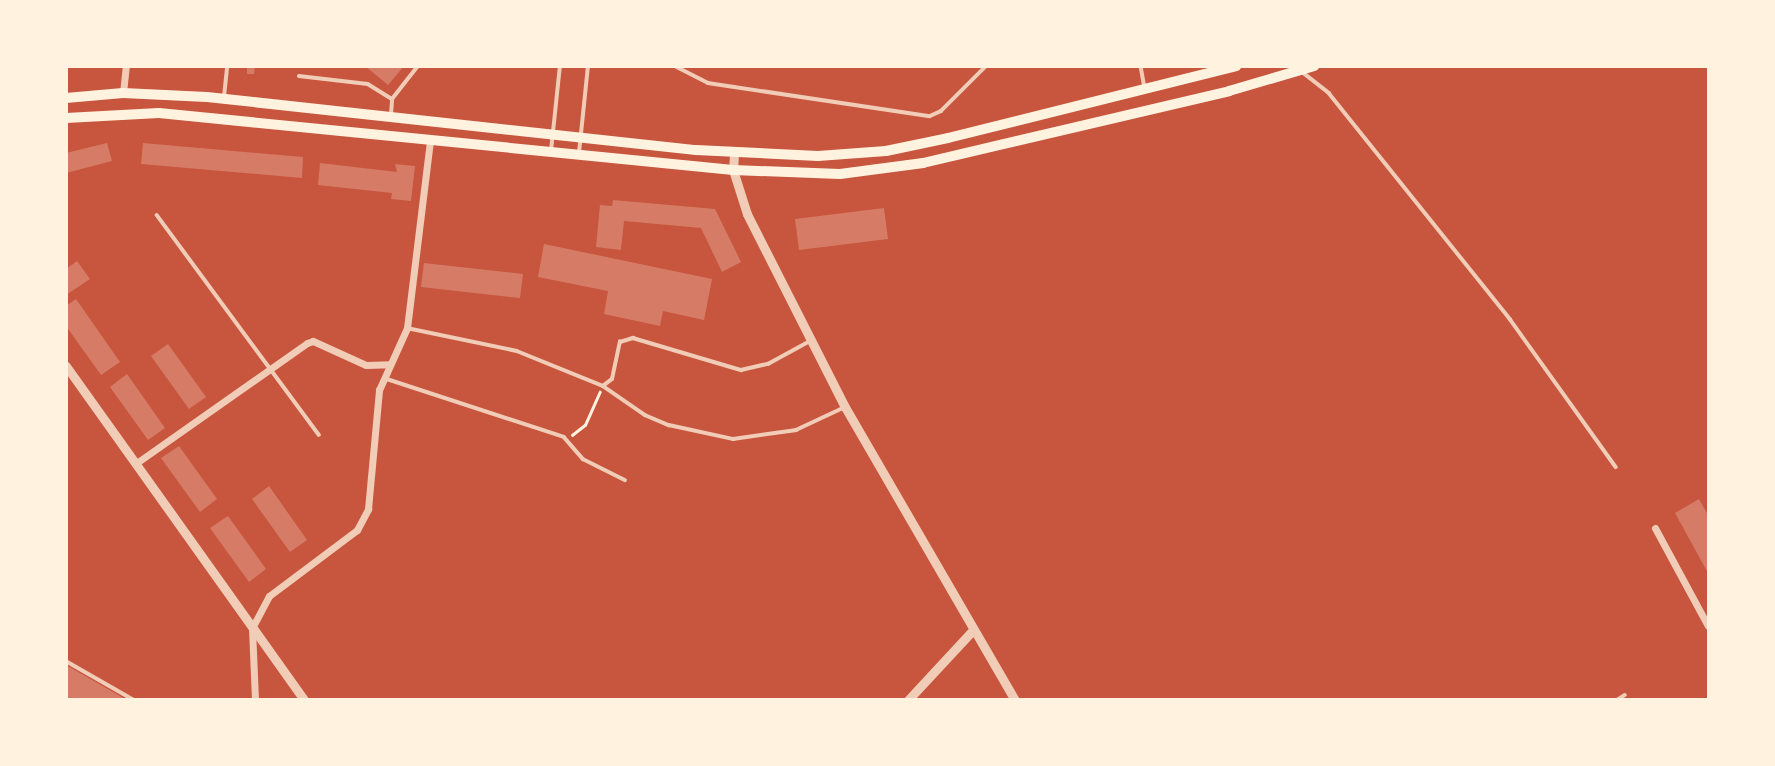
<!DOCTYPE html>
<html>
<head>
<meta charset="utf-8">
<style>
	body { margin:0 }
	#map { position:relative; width:1775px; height:766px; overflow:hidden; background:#c8553d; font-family:Figtree,sans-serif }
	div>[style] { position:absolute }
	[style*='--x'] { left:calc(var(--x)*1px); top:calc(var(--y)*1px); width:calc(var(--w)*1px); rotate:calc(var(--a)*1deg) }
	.building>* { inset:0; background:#d67c66 }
	.path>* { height:2.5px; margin:-1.25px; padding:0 1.25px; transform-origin:1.25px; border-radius:1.25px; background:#fff3e0 }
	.service>* { height:3.5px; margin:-1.75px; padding:0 1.75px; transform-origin:1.75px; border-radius:1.75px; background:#f1ccb7 }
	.minor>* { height:7px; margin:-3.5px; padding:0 3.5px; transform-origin:3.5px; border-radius:3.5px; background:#f1ccb7 }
	.tertiary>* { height:9px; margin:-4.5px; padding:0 4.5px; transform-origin:4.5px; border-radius:4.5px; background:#f1ccb7 }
	.primary>* { height:10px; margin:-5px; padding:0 5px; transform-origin:5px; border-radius:5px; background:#fff3e0 }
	span { translate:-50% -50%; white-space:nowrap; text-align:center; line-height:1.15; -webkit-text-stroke:5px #fff3e0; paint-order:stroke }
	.frame { position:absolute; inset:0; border:68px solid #fff3e0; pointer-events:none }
</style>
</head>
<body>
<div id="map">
	<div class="building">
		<i style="clip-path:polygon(247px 66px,255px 66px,254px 74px,247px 74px)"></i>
		<i style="clip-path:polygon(365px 66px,404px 66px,388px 85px)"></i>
		<i style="clip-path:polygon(107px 143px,112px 161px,66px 173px,66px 153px)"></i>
		<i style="clip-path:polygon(143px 143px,303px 157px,302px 178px,141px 164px)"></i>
		<i style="clip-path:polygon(320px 163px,397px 172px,395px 164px,415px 166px,411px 201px,391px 199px,392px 193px,318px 185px)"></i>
		<i style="clip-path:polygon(613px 200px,715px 209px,741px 262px,722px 272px,701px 228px,624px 221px,621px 250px,596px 247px,600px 205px,612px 206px)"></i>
		<i style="clip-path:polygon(884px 208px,888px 239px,799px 250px,795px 219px)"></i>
		<i style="clip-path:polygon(544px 244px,712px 279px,704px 320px,663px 311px,660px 326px,604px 314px,608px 291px,538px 277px)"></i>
		<i style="clip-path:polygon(77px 261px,90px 279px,66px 295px,66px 269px)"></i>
		<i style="clip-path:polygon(424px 263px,523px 274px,520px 298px,421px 287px)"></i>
		<i style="clip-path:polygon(76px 299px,120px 362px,101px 375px,66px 326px,66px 306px)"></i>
		<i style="clip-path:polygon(168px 344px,206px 397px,189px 409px,151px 356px)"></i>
		<i style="clip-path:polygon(127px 374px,165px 428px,148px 440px,110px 387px)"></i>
		<i style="clip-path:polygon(179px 446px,217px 499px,200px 512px,161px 458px)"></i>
		<i style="clip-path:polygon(269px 486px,307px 540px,290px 552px,252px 499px)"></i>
		<i style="clip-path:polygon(1699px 499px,1708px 515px,1708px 573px,1675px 513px)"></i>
		<i style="clip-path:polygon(228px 516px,266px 569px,249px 582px,210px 528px)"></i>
		<i style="clip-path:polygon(66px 665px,127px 700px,66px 700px)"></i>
	</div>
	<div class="path">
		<i style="--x:572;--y:435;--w:16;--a:-38"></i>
		<i style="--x:585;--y:425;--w:36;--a:-66"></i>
	</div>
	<div class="service">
		<i style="--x:675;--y:66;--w:37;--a:27"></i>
		<i style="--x:708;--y:83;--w:224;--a:8.5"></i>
		<i style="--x:930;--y:116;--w:12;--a:-24"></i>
		<i style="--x:941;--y:111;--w:64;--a:-45"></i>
		<i style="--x:1141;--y:66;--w:22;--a:80"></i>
		<i style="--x:1301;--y:71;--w:36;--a:38"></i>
		<i style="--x:1329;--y:93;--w:290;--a:51.3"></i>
		<i style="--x:1510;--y:319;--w:182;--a:54.4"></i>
		<i style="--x:299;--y:76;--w:69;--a:6.6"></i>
		<i style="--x:368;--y:84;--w:28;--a:32"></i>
		<i style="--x:224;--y:97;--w:31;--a:-84"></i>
		<i style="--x:391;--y:115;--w:16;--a:-86"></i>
		<i style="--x:392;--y:99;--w:42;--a:-51.8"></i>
		<i style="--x:551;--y:151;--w:85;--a:-84"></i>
		<i style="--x:579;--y:153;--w:87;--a:-84.1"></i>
		<i style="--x:157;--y:215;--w:273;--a:53.6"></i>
		<i style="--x:407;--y:328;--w:112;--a:11.8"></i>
		<i style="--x:517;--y:351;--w:93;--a:22.1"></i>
		<i style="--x:603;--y:386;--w:51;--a:34.6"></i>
		<i style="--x:645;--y:415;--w:26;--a:23"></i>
		<i style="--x:669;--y:425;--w:66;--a:12.3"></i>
		<i style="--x:733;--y:439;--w:64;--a:-8.1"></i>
		<i style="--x:796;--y:430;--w:52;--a:-25.1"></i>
		<i style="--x:384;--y:378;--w:189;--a:18.1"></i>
		<i style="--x:564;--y:437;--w:29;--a:49"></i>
		<i style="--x:583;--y:459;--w:47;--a:26.6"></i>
		<i style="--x:603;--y:386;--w:11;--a:-38"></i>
		<i style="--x:612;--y:379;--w:38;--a:-78"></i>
		<i style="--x:620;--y:342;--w:14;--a:-17"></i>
		<i style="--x:633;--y:338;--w:113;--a:16.5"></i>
		<i style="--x:741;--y:370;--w:28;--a:-13"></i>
		<i style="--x:768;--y:364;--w:48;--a:-28.7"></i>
		<i style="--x:66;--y:661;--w:78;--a:29.8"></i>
		<i style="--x:1617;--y:700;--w:9;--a:-32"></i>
	</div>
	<div class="minor">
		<i style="--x:123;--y:93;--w:27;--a:-84"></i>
		<i style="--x:135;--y:464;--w:210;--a:-35.1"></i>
		<i style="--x:307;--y:343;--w:6;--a:-18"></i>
		<i style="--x:313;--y:341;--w:58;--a:24.4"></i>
		<i style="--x:366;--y:365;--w:24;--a:-2"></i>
		<i style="--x:1655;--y:528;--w:111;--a:61.6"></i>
		<i style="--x:255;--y:700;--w:72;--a:-92.4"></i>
		<i style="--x:252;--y:628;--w:36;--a:-62"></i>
		<i style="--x:269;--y:596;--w:110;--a:-36.9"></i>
		<i style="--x:357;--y:530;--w:24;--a:-62"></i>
		<i style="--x:368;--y:509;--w:120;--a:-84.7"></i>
		<i style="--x:379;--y:390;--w:68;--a:-65.7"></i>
		<i style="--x:407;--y:328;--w:189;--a:-83"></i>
	</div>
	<div class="tertiary">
		<i style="--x:734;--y:153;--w:17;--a:93"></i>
		<i style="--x:733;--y:170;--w:46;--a:72.3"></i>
		<i style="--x:747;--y:214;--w:216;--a:63.1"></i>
		<i style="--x:845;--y:407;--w:339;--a:59.9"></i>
		<i style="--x:66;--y:366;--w:410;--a:54.5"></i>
		<i style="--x:908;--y:700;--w:96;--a:-47.1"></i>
	</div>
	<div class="primary">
		<i style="--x:66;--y:98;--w:57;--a:-5"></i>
		<i style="--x:123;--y:93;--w:84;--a:2.7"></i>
		<i style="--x:207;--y:97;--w:492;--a:6.2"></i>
		<i style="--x:696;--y:150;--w:122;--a:2.8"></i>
		<i style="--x:818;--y:156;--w:68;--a:-4.2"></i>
		<i style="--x:886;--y:151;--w:63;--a:-11.8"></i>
		<i style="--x:948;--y:138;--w:297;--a:-14"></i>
		<i style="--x:66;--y:118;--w:93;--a:-3.1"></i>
		<i style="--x:159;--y:113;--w:577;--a:5.67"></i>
		<i style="--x:733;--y:170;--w:107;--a:2.1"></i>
		<i style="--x:840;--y:174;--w:84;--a:-7.5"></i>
		<i style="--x:923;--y:163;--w:314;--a:-13.2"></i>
		<i style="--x:1229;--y:91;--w:89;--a:-16.4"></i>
	</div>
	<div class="frame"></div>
</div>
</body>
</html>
